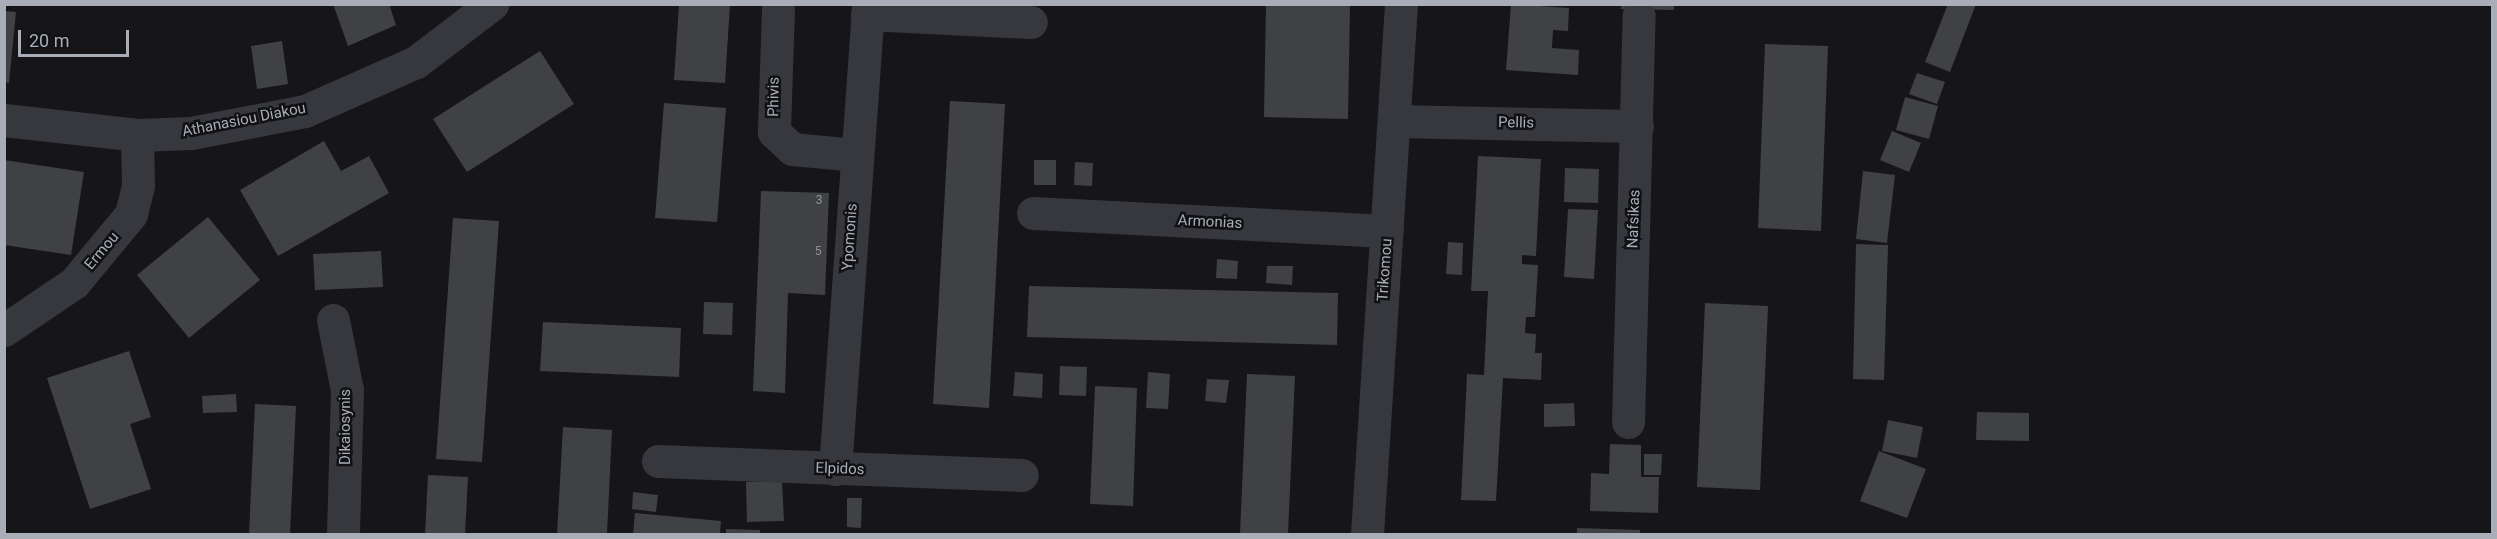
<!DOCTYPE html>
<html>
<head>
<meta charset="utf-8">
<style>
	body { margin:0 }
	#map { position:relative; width:2497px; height:539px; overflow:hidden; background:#161618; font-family:Roboto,sans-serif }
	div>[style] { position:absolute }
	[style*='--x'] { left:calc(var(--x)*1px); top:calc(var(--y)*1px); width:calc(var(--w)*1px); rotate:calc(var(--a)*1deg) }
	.building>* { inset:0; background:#404145 }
	.minor>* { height:33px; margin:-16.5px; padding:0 16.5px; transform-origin:16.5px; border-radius:16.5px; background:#37383d }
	span { translate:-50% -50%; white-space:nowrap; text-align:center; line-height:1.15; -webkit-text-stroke:5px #111113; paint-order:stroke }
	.number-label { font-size:12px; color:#8e929b }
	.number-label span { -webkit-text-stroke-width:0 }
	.street-label { font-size:15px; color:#a8adb8 }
	.frame { position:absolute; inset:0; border:6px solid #a8adb8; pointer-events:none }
	.scale { position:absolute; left:18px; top:30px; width:111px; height:27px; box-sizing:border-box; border:3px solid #a8adb8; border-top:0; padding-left:8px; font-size:18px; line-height:21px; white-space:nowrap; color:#a8adb8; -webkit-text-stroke:4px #111113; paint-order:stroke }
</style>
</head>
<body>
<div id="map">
	<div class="building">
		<i style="clip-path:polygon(333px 4px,389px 4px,396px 25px,348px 46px)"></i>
		<i style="clip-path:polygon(679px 4px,730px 4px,725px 83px,674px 80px)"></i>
		<i style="clip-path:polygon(1266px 4px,1350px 6px,1348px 119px,1264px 117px)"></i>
		<i style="clip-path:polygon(1511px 4px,1569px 8px,1568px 31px,1553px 30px,1552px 48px,1579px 50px,1578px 75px,1506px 70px)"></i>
		<i style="clip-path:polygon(1622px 4px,1674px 4px,1674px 10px,1621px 9px)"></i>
		<i style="clip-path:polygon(1948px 4px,1976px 4px,1950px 72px,1925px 62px)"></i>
		<i style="clip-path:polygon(4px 11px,16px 12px,9px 83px,4px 82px)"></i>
		<i style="clip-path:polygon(282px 41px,288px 84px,257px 89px,251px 46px)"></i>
		<i style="clip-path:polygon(1765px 44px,1828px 46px,1821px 231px,1758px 228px)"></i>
		<i style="clip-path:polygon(540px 51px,574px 104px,467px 172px,433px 119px)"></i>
		<i style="clip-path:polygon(1917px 73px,1945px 82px,1937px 104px,1909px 94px)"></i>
		<i style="clip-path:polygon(1905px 97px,1938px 106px,1929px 139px,1896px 130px)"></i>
		<i style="clip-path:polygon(950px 101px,1005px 104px,989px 408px,933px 404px)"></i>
		<i style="clip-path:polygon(664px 103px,726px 108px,717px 222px,655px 218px)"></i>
		<i style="clip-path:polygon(1892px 131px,1921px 143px,1909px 172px,1880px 160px)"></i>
		<i style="clip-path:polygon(324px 141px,341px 171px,369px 156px,389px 193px,278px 256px,240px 190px)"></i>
		<i style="clip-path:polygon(1478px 156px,1541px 159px,1536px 256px,1522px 255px,1522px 264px,1538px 265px,1535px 317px,1526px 317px,1525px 333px,1536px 334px,1535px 353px,1542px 353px,1541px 380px,1503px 378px,1496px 501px,1461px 500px,1467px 374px,1484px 375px,1488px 291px,1471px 291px)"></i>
		<i style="clip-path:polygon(4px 160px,84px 172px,71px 255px,4px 245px)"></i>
		<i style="clip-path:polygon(1034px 160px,1056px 160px,1056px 185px,1034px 185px)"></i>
		<i style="clip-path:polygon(1075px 162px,1093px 163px,1092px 186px,1074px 185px)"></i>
		<i style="clip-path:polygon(1565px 168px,1599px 169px,1598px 203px,1564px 202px)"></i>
		<i style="clip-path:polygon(1863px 171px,1895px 175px,1887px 243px,1856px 239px)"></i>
		<i style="clip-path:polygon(761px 191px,829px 193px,825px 295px,788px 293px,785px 393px,753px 391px)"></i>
		<i style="clip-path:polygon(1568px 209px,1598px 210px,1594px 279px,1564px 277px)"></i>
		<i style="clip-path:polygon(208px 217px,260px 280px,189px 338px,137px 275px)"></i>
		<i style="clip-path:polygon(453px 218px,499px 221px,482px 462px,436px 459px)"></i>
		<i style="clip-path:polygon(1448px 242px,1463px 243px,1462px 275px,1446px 274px)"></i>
		<i style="clip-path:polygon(1856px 244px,1888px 245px,1884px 380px,1853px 379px)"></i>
		<i style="clip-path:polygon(381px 251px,383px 287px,315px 290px,313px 254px)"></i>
		<i style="clip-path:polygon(1217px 259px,1238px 261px,1237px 279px,1216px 278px)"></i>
		<i style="clip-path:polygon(1267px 266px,1293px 266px,1292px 285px,1266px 283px)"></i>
		<i style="clip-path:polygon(1029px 286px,1338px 293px,1337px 345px,1027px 337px)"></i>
		<i style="clip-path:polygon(704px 302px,733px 303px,732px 335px,703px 334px)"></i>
		<i style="clip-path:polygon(1705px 303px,1768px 306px,1760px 490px,1697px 487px)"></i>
		<i style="clip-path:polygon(543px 322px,681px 328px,679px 377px,540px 371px)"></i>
		<i style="clip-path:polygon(129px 351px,151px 417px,130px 424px,151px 489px,90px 509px,47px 378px)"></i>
		<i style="clip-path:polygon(1060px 366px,1087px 367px,1086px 396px,1059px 395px)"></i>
		<i style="clip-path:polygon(1015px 372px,1043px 374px,1042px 398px,1013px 396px)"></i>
		<i style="clip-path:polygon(1148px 372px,1170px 374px,1168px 409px,1146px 408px)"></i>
		<i style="clip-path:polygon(1247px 374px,1295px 376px,1288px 534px,1240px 534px)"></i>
		<i style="clip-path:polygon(1207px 379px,1229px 380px,1226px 403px,1205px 401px)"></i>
		<i style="clip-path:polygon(1095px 386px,1137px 388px,1133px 506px,1090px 504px)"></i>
		<i style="clip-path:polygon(236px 394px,237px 412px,203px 413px,202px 396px)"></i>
		<i style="clip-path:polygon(1574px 403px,1575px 426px,1544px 427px,1544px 404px)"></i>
		<i style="clip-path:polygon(255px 404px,296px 406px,290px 534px,249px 534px)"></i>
		<i style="clip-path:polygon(1977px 412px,2029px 413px,2029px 441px,1976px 440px)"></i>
		<i style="clip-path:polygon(1888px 420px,1923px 427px,1917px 458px,1882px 451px)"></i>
		<i style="clip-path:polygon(563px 427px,612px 430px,607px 534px,557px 534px)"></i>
		<i style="clip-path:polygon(1610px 444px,1641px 445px,1641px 477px,1659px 477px,1658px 513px,1590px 511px,1591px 473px,1609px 474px)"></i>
		<i style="clip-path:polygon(1879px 451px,1926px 469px,1907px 518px,1860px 501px)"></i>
		<i style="clip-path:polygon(1644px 454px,1662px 454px,1661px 475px,1644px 475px)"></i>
		<i style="clip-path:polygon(428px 475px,468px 477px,465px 534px,425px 534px)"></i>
		<i style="clip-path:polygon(782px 481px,784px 521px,747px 522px,746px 482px)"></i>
		<i style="clip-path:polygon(633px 492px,658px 495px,656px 512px,632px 509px)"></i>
		<i style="clip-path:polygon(847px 498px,862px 498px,861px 528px,847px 527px)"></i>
		<i style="clip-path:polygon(635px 513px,721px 521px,720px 534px,633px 534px)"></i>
		<i style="clip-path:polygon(1577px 528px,1640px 530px,1640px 534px,1577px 534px)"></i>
		<i style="clip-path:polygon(726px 529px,760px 530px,760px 534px,726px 534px)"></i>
	</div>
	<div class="minor">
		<i style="--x:778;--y:9;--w:123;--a:91.9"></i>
		<i style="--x:774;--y:132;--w:25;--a:43"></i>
		<i style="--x:792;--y:149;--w:63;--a:5.4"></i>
		<i style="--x:867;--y:14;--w:164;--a:2.8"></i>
		<i style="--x:4;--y:120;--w:134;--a:6.4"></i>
		<i style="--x:137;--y:135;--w:54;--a:-2.1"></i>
		<i style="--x:191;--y:133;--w:116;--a:-10.9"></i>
		<i style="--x:305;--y:111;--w:121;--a:-23.8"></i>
		<i style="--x:416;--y:62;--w:96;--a:-37.3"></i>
		<i style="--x:1394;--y:121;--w:243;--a:1.2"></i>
		<i style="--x:1033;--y:213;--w:354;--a:2.9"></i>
		<i style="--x:333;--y:320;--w:71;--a:78.7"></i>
		<i style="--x:347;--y:390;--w:144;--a:91.6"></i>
		<i style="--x:4;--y:330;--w:84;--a:-33.9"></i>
		<i style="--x:74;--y:283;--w:89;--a:-50.4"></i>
		<i style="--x:131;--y:214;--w:29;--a:-76"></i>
		<i style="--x:138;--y:186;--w:51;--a:-91.1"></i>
		<i style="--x:1628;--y:422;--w:407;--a:-88.5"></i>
		<i style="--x:658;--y:461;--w:364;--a:2.2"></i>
		<i style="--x:835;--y:469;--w:466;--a:-85.9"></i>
		<i style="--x:1367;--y:534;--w:531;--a:-86.33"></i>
	</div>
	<div class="number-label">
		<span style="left:819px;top:201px">3</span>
		<span style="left:818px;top:252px">5</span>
	</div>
	<div class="street-label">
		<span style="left:774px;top:97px;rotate:-89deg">Phivis</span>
		<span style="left:244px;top:120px;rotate:-11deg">Athanasiou Diakou</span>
		<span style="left:1516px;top:123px;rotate:1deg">Pellis</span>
		<span style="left:1634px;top:219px;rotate:-88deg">Nafsikas</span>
		<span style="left:1210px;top:222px;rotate:3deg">Armonias</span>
		<span style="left:850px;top:237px;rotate:-86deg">Ypomonis</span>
		<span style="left:102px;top:251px;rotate:-50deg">Ermou</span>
		<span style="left:1385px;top:270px;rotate:-86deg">Trikomou</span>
		<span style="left:346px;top:427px;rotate:-90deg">Dikaiosynis</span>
		<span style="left:840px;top:469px;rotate:2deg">Elpidos</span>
	</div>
	<div class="frame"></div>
	<div class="scale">20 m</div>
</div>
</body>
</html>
